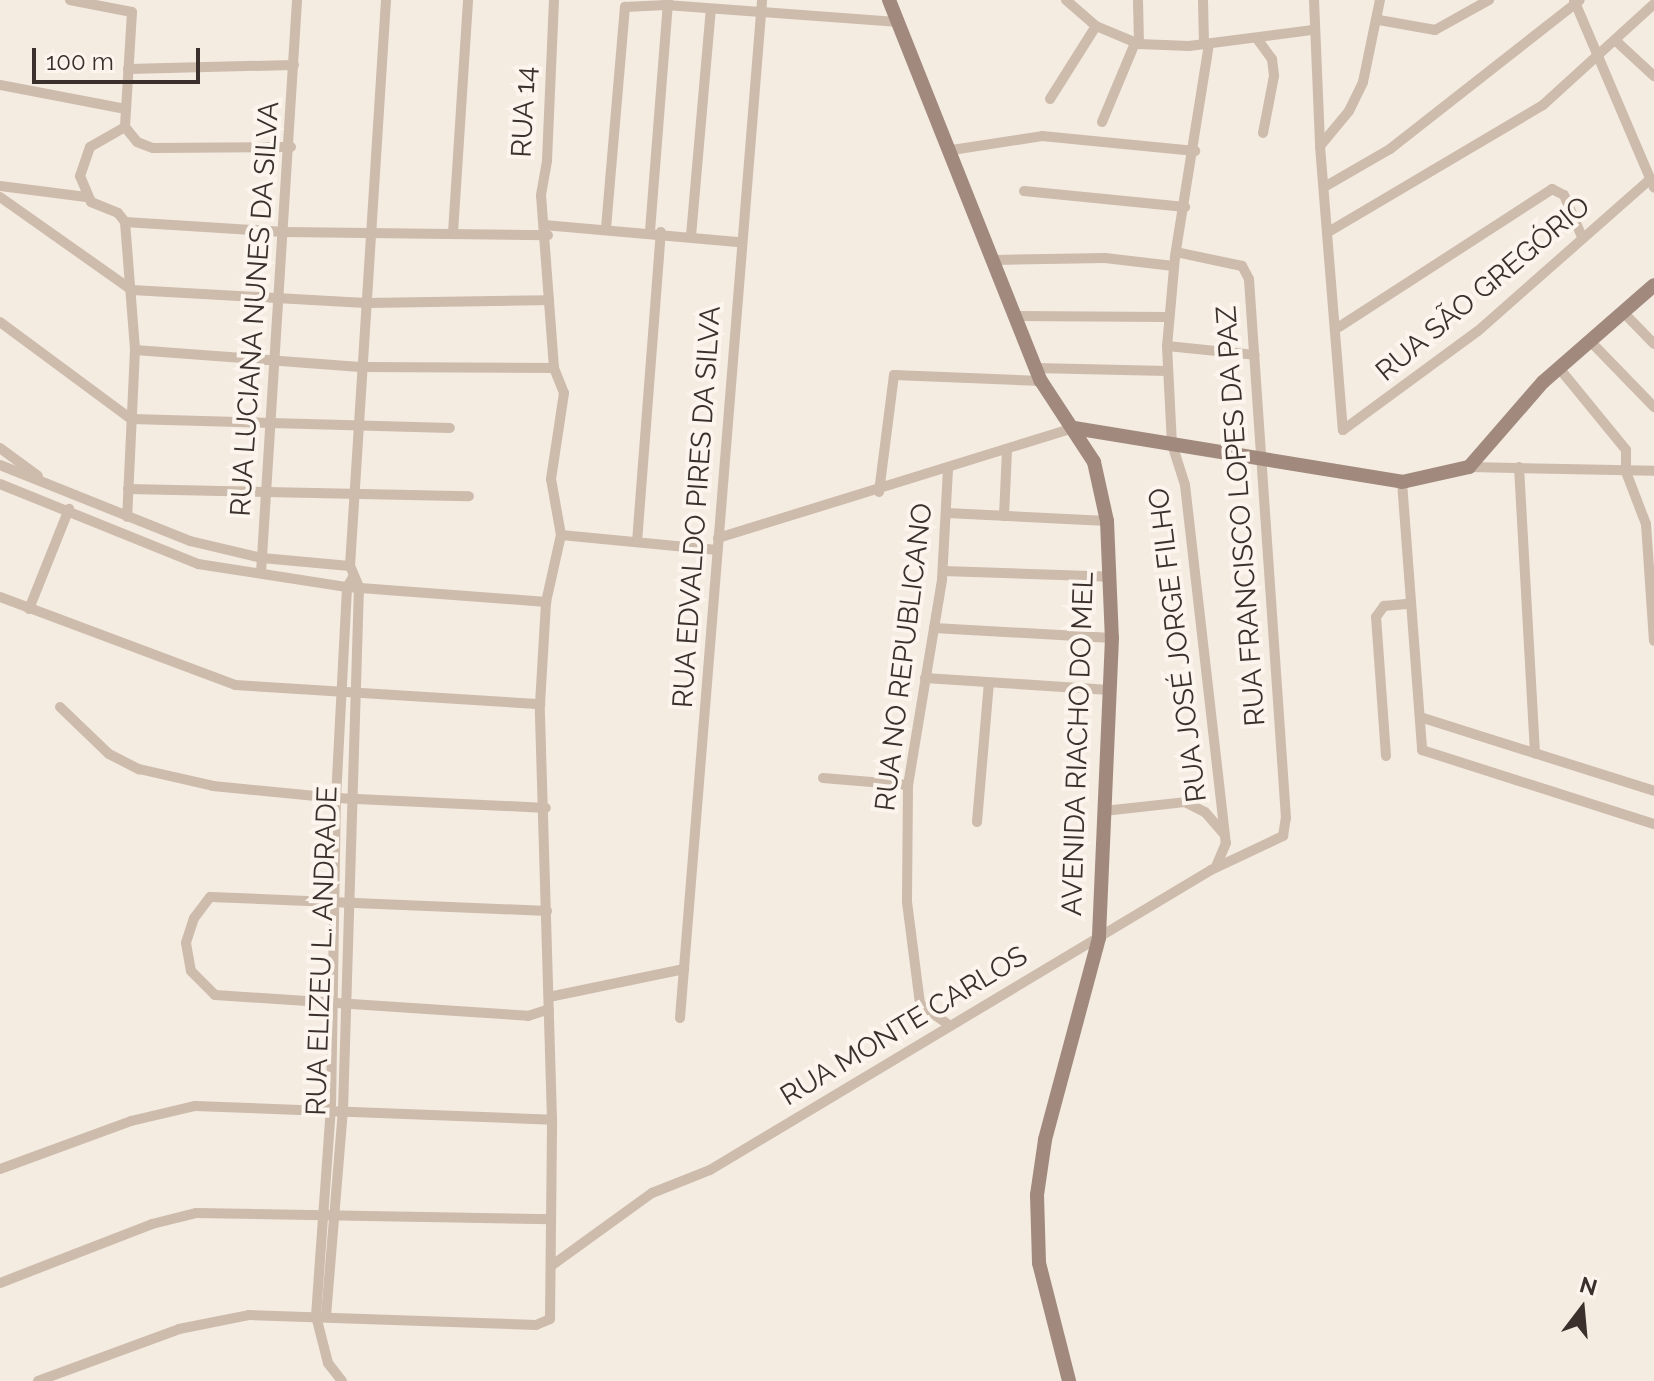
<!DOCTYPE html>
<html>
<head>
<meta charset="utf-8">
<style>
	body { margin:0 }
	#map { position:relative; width:1654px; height:1381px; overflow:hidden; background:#f4ebe1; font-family:Raleway,sans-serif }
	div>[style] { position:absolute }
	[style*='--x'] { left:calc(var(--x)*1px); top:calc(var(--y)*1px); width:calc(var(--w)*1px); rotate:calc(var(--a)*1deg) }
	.street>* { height:10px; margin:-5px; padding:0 5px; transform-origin:5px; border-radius:5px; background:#cdbbac }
	.secondary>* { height:14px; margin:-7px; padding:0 7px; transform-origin:7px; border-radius:7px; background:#a18a7d }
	span { translate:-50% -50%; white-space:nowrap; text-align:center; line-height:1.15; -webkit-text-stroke:8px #fbf5ee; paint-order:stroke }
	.street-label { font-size:28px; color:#3b302b }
	.north { position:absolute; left:1542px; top:1269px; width:80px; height:80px; -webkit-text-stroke:6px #fbf5ee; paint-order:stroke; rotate:16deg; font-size:22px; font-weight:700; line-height:32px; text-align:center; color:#3b302b }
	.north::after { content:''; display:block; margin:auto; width:28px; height:36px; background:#3b302b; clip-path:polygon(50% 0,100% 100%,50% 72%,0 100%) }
	.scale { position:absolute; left:32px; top:48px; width:168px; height:36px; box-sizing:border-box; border:4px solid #3b302b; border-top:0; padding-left:10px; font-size:24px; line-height:28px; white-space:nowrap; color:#3b302b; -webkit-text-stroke:6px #fbf5ee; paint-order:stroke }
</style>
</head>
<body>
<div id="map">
	<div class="street">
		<i style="--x:70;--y:0;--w:63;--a:11"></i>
		<i style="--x:132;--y:12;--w:115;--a:93.5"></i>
		<i style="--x:125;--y:127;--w:40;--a:150.3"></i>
		<i style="--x:90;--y:147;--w:31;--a:109"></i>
		<i style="--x:80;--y:176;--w:28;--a:67"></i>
		<i style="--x:91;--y:202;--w:29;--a:22"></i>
		<i style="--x:118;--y:213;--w:11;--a:52"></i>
		<i style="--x:125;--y:222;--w:128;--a:85.5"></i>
		<i style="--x:135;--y:350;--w:167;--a:92.7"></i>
		<i style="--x:1066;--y:0;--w:40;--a:41"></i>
		<i style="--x:1096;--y:26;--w:47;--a:22.7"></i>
		<i style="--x:1139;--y:44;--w:50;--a:2.3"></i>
		<i style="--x:1189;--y:46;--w:125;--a:-7.4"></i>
		<i style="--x:1138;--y:0;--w:44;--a:88.7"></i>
		<i style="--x:1203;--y:0;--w:44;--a:88.7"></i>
		<i style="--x:1314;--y:0;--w:146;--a:87.6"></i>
		<i style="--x:1320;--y:146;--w:285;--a:85.4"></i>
		<i style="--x:1574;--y:0;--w:204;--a:66.9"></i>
		<i style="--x:1379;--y:20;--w:57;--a:10.1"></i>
		<i style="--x:1435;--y:30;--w:62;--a:-29.1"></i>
		<i style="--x:1258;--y:40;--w:24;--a:54"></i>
		<i style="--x:1272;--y:59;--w:17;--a:83"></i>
		<i style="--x:1274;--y:76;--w:58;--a:100.9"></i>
		<i style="--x:1616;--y:41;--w:52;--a:42.6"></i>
		<i style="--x:1209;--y:44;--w:216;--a:99.1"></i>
		<i style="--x:1175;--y:257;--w:89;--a:95.1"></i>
		<i style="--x:1167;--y:346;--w:98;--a:87.1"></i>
		<i style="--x:1172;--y:444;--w:43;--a:72.4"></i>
		<i style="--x:1185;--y:485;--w:360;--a:83.5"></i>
		<i style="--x:1226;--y:843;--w:26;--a:113"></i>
		<i style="--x:128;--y:69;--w:166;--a:-1.4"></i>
		<i style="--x:0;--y:85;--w:128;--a:10.8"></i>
		<i style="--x:1050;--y:99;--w:86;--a:-57.8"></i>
		<i style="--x:1102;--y:122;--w:86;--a:-67.3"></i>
		<i style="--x:125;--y:127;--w:19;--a:51"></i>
		<i style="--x:137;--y:142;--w:17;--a:21"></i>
		<i style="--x:153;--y:148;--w:138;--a:-0.4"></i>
		<i style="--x:1320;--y:146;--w:45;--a:-50.4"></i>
		<i style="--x:1349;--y:111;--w:32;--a:-64"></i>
		<i style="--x:1363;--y:82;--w:84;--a:-78.3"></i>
		<i style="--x:952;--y:150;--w:91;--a:-8.8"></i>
		<i style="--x:1042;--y:136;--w:154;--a:5.6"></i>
		<i style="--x:0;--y:186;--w:87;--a:7.3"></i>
		<i style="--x:1326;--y:186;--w:74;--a:-30"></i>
		<i style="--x:1390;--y:149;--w:241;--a:-38.1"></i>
		<i style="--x:1024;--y:191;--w:162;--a:5.7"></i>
		<i style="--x:0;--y:197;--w:161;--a:35.2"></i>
		<i style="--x:132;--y:290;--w:234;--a:3.2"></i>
		<i style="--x:366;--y:303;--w:183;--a:-0.9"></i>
		<i style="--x:125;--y:222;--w:160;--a:3.6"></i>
		<i style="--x:285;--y:232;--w:263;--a:0.7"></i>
		<i style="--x:544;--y:225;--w:197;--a:5"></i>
		<i style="--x:606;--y:228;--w:222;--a:-85.1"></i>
		<i style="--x:625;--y:7;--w:41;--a:-2.8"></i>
		<i style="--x:666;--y:5;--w:234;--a:4.2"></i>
		<i style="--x:650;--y:231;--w:230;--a:-85.5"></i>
		<i style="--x:1330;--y:231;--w:247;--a:-30.6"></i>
		<i style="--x:1543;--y:105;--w:150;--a:-42.3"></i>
		<i style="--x:453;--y:233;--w:233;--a:-86.3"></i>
		<i style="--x:691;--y:236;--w:228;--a:-85"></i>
		<i style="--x:994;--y:260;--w:111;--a:-1"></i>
		<i style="--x:1105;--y:258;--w:69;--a:6.6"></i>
		<i style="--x:1624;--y:313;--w:43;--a:45.9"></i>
		<i style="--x:1016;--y:316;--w:151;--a:0.4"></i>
		<i style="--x:0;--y:322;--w:163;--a:36.5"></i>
		<i style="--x:131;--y:419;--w:319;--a:1.6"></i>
		<i style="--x:1339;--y:327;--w:254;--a:-32.9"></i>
		<i style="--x:1552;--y:189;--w:13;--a:27"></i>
		<i style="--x:1564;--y:195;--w:46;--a:66.8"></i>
		<i style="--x:1591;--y:342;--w:91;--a:45.9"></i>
		<i style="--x:1167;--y:346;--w:88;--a:5.8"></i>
		<i style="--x:135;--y:350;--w:229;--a:4.3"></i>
		<i style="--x:363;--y:367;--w:191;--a:0.3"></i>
		<i style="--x:1035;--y:368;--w:132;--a:1.3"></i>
		<i style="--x:1559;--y:368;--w:106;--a:50.7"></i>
		<i style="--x:1626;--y:450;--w:22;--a:90"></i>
		<i style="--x:1626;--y:472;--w:56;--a:69"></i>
		<i style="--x:1646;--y:524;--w:117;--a:86.1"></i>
		<i style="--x:1343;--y:430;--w:167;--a:-36.3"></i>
		<i style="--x:1478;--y:331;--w:228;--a:-41.4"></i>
		<i style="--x:0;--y:448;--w:47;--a:36.4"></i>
		<i style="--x:0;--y:465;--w:205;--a:21.8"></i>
		<i style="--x:190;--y:541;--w:74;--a:13.3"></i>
		<i style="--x:262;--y:558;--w:88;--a:5.2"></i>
		<i style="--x:1469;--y:467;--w:185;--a:1.2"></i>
		<i style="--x:1519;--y:467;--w:287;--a:86.8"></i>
		<i style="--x:948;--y:469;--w:111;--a:93.1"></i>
		<i style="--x:942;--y:580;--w:208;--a:99.4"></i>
		<i style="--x:908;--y:785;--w:117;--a:90.5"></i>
		<i style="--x:907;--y:902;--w:103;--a:82.7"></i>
		<i style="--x:920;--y:1004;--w:37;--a:36"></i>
		<i style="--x:1402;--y:482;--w:269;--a:85.7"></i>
		<i style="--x:1422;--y:750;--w:244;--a:17.7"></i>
		<i style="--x:0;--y:484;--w:214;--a:22"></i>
		<i style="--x:198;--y:564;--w:151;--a:8.8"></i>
		<i style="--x:347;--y:587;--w:200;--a:4.3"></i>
		<i style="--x:128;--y:489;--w:341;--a:1.2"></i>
		<i style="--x:879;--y:492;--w:118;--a:-82.7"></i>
		<i style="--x:894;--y:375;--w:147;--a:2.3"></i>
		<i style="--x:947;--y:513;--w:160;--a:2.9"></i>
		<i style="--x:1004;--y:516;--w:65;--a:-87.4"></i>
		<i style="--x:561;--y:535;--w:157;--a:5.5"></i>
		<i style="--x:718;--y:538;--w:373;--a:-17.2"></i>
		<i style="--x:637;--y:542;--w:311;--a:-85.6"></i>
		<i style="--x:943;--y:571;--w:168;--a:2"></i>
		<i style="--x:261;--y:573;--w:574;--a:-86.4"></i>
		<i style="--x:0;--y:597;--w:251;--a:20.5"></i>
		<i style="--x:235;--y:685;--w:306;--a:3.6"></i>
		<i style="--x:29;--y:609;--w:108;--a:-68.2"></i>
		<i style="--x:934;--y:628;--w:178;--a:3.2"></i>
		<i style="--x:925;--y:678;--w:185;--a:3.7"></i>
		<i style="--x:60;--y:707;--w:68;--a:43.8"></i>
		<i style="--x:109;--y:754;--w:34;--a:27"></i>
		<i style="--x:139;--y:769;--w:76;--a:12.9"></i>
		<i style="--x:213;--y:786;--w:124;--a:5.6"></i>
		<i style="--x:336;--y:798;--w:210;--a:2.7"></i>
		<i style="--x:1420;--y:717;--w:245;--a:17.5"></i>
		<i style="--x:1386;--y:756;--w:139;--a:-94.1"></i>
		<i style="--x:1376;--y:617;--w:14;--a:-54"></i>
		<i style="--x:1384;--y:606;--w:25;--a:-5"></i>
		<i style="--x:823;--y:778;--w:85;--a:4.7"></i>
		<i style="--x:1104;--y:811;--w:81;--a:-6.3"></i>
		<i style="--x:1185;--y:802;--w:22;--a:27"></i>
		<i style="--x:1205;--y:812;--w:28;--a:49"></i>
		<i style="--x:977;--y:822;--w:140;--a:-85.1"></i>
		<i style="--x:547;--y:911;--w:337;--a:-177.6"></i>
		<i style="--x:210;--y:897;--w:26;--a:127"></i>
		<i style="--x:194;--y:918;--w:26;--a:108"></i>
		<i style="--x:186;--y:943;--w:28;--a:80"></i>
		<i style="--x:191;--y:971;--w:34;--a:45"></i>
		<i style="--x:215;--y:995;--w:314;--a:3.8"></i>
		<i style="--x:528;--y:1016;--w:22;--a:-18"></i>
		<i style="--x:549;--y:997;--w:138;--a:-11.7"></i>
		<i style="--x:680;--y:1018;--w:1021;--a:-85.39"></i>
		<i style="--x:0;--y:1169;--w:140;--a:-20.1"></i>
		<i style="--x:131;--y:1121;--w:66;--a:-13.2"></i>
		<i style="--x:195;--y:1106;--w:357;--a:2.2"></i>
		<i style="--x:551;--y:1266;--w:125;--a:-35.9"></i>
		<i style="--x:652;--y:1193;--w:62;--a:-21.6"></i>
		<i style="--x:710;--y:1170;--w:584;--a:-30.91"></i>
		<i style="--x:1211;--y:870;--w:80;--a:-25.3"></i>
		<i style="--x:1283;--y:836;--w:18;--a:-81"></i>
		<i style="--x:1286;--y:818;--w:540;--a:-93.93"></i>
		<i style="--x:1249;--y:279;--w:15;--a:-118"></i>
		<i style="--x:1242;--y:266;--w:67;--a:-168"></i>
		<i style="--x:0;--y:1283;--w:163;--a:-21.2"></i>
		<i style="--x:152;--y:1224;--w:45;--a:-14"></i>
		<i style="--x:196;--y:1213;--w:355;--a:1"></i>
		<i style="--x:326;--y:1316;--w:207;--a:-85.3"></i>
		<i style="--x:343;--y:1110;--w:523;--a:-88.25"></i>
		<i style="--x:359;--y:587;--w:23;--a:-113"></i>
		<i style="--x:350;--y:566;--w:567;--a:-86.36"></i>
		<i style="--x:38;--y:1381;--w:150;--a:-20.2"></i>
		<i style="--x:179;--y:1329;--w:71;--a:-11.3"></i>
		<i style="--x:249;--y:1315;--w:287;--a:2"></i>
		<i style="--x:536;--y:1325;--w:15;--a:-23"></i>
		<i style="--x:550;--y:1319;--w:199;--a:-89.4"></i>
		<i style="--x:552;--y:1120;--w:416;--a:-91.7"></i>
		<i style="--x:540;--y:704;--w:102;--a:-86.6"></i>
		<i style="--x:546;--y:602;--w:69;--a:-77.4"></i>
		<i style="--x:561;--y:535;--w:57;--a:-100.1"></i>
		<i style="--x:551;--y:479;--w:87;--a:-81.4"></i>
		<i style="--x:564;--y:393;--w:27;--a:-112"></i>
		<i style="--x:554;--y:368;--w:173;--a:-94.3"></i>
		<i style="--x:541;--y:195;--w:36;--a:-80"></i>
		<i style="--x:547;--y:160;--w:160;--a:-87.5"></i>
		<i style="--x:342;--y:1381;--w:23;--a:-128"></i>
		<i style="--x:328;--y:1363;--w:49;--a:-104.3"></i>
		<i style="--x:316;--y:1316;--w:208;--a:-85.9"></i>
		<i style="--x:331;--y:1109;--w:311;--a:-89.1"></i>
		<i style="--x:336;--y:798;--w:211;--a:-87"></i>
		<i style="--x:347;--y:587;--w:13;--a:-58"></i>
	</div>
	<div class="secondary">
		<i style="--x:889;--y:0;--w:410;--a:68.3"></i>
		<i style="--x:1041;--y:381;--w:97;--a:56.8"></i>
		<i style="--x:1094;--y:462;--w:60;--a:77.6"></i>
		<i style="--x:1107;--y:521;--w:117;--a:87.6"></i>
		<i style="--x:1112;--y:638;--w:300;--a:92.5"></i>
		<i style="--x:1099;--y:938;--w:209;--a:105"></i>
		<i style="--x:1045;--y:1140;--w:56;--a:98.3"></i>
		<i style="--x:1037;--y:1195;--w:68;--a:88.3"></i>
		<i style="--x:1039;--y:1263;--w:122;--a:75.7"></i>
		<i style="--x:1074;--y:428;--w:332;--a:9.3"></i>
		<i style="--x:1402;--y:482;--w:69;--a:-12.6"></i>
		<i style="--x:1469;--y:467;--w:113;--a:-49"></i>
		<i style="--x:1543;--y:382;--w:147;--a:-41.1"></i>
	</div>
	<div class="street-label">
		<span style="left:524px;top:112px;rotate:-87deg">RUA 14</span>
		<span style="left:1483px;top:289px;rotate:-40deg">RUA SÃO GREGÓRIO</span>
		<span style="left:255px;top:309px;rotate:-86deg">RUA LUCIANA NUNES DA SILVA</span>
		<span style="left:697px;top:507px;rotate:-86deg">RUA EDVALDO PIRES DA SILVA</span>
		<span style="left:1241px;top:516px;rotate:-94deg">RUA FRANCISCO LOPES DA PAZ</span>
		<span style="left:1178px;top:645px;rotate:-97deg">RUA JOSÉ JORGE FILHO</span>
		<span style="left:904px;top:657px;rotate:-83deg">RUA NO REPUBLICANO</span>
		<span style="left:1078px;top:744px;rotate:-88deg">AVENIDA RIACHO DO MEL</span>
		<span style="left:322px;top:951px;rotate:-88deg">RUA ELIZEU L. ANDRADE</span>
		<span style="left:904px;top:1026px;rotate:-31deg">RUA MONTE CARLOS</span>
	</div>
	<div class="north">N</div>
	<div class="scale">100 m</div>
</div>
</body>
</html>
